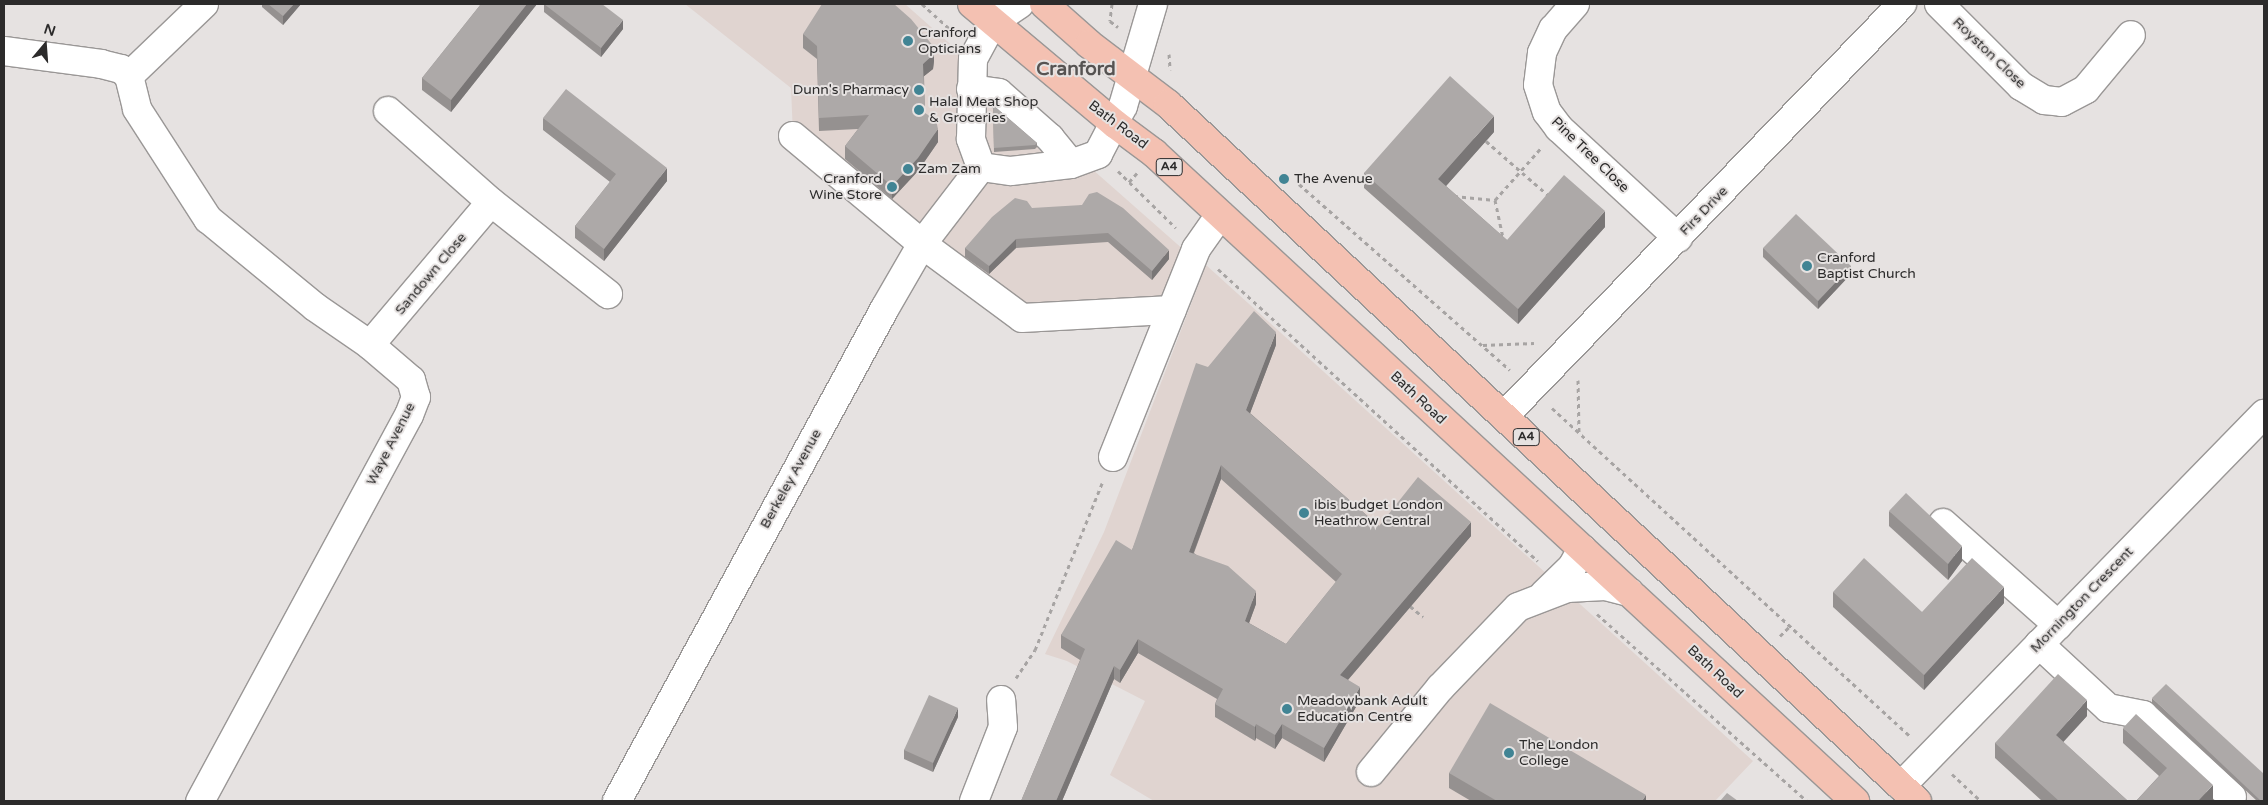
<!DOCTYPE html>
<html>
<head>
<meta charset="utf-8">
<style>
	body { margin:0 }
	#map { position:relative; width:2268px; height:805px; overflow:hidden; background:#e6e2e1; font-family:"Varela Round",sans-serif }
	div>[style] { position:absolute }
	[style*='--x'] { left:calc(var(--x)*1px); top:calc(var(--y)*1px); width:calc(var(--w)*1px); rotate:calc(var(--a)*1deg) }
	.built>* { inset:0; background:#e0d4d0 }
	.path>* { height:3px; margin-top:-1.5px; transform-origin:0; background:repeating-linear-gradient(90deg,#a7a4a3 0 4px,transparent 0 8px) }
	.roads { filter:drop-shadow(1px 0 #9a9796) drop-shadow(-1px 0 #9a9796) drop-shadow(0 1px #9a9796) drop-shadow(0 -1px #9a9796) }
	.minor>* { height:28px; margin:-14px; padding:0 14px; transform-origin:14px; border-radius:14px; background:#fff }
	.highway>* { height:28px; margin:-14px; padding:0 14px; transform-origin:14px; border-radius:14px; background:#f4c1b2 }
	.wall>* { inset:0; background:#959190 }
	.shaded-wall>* { inset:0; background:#797676 }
	.building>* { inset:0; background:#ada9a8 }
	.dots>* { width:14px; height:14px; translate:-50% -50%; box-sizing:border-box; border:2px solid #e6e2e1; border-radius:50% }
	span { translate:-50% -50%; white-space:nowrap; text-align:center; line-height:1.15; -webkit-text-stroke:4px #e6e2e1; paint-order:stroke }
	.shield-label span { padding:1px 4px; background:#e6e2e1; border:1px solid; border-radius:4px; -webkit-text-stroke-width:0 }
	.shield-label { font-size:12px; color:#2c2b2b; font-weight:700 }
	.poi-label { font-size:14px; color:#2c2b2b }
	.left { translate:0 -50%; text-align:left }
	.right { translate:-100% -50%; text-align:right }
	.street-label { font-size:14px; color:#2c2b2b }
	.district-label { font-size:19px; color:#565352; font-weight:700 }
	.frame { position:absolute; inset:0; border:5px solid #2c2b2b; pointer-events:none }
	.north { position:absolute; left:20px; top:20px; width:50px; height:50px; -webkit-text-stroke:4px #e6e2e1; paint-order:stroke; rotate:18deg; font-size:14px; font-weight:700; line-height:20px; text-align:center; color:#2c2b2b }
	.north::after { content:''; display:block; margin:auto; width:18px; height:22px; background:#2c2b2b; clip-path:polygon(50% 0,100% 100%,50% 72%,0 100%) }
</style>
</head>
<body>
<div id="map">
	<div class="built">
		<i style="clip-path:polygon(685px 4px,905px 4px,1185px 251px,1172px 310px,1022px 318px,793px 136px,791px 88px)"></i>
		<i style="clip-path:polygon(1206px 265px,1753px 761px,1715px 801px,1154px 801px,1110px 775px,1145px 701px,1067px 661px,1045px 654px,1104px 532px)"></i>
	</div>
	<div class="path">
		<i style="--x:922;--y:4;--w:38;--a:42"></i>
		<i style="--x:950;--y:29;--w:8;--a:76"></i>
		<i style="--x:1112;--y:4;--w:17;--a:97"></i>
		<i style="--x:1110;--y:21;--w:10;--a:37"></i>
		<i style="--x:1169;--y:54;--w:16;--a:86"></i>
		<i style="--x:1486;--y:141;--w:84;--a:41.1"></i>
		<i style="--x:1118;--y:171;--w:81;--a:44.5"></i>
		<i style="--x:1129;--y:182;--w:12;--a:-48"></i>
		<i style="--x:1299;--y:184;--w:281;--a:41.4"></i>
		<i style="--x:1454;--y:196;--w:41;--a:5.6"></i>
		<i style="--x:1495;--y:200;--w:40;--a:78"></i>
		<i style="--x:1495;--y:200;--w:69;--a:-48.5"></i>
		<i style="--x:1218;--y:269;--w:433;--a:42.4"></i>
		<i style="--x:1483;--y:345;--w:51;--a:-2.2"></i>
		<i style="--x:1578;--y:380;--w:53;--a:88.9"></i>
		<i style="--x:1552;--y:408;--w:486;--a:42.5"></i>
		<i style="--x:1410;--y:606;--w:17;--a:40"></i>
		<i style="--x:1597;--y:614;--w:281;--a:41.7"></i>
		<i style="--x:1780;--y:636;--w:14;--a:-45"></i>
		<i style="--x:1016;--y:678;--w:34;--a:-56"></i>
		<i style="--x:1035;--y:650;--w:180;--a:-68.1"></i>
		<i style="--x:1952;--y:774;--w:40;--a:43"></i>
	</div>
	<div class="roads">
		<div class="minor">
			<i style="--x:1575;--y:4;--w:33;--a:131"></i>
			<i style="--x:1553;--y:29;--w:26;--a:115"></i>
			<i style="--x:1542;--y:53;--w:32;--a:97"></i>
			<i style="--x:1538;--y:85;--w:28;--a:72"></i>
			<i style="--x:1547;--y:112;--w:20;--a:53"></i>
			<i style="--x:1559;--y:128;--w:162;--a:42.7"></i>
			<i style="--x:1939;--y:4;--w:116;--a:45"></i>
			<i style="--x:2021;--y:86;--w:27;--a:31"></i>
			<i style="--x:2044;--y:100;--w:18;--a:6"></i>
			<i style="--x:2062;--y:102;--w:27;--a:-28"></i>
			<i style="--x:2086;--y:89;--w:70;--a:-50.2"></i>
			<i style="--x:4;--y:51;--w:98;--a:7.6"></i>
			<i style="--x:101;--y:64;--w:21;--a:14"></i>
			<i style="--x:121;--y:69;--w:11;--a:41"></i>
			<i style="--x:129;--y:76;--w:104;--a:-43.8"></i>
			<i style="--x:129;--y:76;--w:34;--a:76"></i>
			<i style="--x:137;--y:109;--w:131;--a:57.2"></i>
			<i style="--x:208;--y:219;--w:139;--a:39.4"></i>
			<i style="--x:315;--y:307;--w:67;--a:34.6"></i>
			<i style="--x:370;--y:345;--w:54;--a:40.5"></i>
			<i style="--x:411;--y:380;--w:18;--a:74"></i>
			<i style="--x:416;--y:397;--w:19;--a:111"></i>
			<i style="--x:409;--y:415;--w:439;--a:118.4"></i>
			<i style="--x:971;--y:89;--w:28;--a:8"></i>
			<i style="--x:999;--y:93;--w:68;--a:41.4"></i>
			<i style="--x:1050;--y:138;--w:33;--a:51"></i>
			<i style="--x:388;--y:111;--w:137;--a:41.5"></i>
			<i style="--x:491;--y:202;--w:149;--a:38.2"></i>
			<i style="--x:793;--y:136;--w:168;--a:39.9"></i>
			<i style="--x:922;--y:244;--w:124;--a:36.5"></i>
			<i style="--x:1022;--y:318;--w:150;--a:-3.1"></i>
			<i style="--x:981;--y:167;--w:30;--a:8"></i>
			<i style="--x:1011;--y:171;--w:60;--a:-6.7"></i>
			<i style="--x:1071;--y:164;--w:29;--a:-20"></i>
			<i style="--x:1098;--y:154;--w:54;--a:-62.5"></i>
			<i style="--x:1123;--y:106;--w:106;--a:-73.6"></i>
			<i style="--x:981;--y:167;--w:30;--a:-110"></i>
			<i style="--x:971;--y:139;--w:80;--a:-88.6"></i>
			<i style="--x:973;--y:59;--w:42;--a:-61.6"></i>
			<i style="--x:993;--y:22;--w:32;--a:-34"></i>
			<i style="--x:370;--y:345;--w:187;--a:-49.8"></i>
			<i style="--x:1504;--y:416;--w:573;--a:-45.99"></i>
			<i style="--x:1113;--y:457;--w:224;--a:-68.2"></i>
			<i style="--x:1196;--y:249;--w:42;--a:-54.8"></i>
			<i style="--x:1943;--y:523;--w:154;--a:41.6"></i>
			<i style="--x:1544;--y:594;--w:39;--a:-44"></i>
			<i style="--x:1572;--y:567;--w:21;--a:-61"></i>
			<i style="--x:2039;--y:644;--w:94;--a:42.8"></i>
			<i style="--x:2108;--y:708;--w:36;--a:11"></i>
			<i style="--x:2143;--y:715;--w:121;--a:42.7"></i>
			<i style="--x:1371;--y:772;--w:109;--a:-50.6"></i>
			<i style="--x:1440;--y:688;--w:112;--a:-46.1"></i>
			<i style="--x:1518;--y:607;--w:53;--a:-21.2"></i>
			<i style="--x:1567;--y:588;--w:38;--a:-3"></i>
			<i style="--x:1605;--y:586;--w:25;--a:14"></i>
			<i style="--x:1901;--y:786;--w:520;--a:-45.7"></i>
			<i style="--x:617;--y:801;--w:561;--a:-61.47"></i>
			<i style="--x:885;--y:308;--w:74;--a:-60"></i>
			<i style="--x:922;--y:244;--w:97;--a:-52.5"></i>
			<i style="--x:974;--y:801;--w:79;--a:-68.6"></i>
			<i style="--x:1003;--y:727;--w:27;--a:-94"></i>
		</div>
		<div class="highway">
			<i style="--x:972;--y:4;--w:187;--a:40"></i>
			<i style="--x:1115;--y:124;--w:49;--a:36.6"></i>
			<i style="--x:1154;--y:153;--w:955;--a:42.75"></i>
			<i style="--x:1044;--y:4;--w:60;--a:41.6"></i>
			<i style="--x:1089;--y:44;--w:99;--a:37.2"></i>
			<i style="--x:1168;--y:104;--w:1023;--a:42.94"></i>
		</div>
	</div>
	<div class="wall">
		<i style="clip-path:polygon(262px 4px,301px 4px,283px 25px,262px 7px)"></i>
		<i style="clip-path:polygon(481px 4px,537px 4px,451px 112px,422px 90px,422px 78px)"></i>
		<i style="clip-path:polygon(544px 4px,623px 29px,601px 57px,544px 12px)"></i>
		<i style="clip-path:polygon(803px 34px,934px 61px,933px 69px,924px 76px,925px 113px,938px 142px,918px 171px,892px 199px,845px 159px,845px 146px,858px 129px,819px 131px,817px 59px,803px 48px)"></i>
		<i style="clip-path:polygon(993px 105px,1037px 143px,1037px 147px,1035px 149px,994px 152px)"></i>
		<i style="clip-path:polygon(543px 118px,667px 181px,604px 261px,575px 238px,575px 226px,610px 182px,543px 130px)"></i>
		<i style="clip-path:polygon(1494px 132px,1446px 186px,1507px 240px,1605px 227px,1518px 324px,1364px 188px,1364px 173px)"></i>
		<i style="clip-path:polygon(1082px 205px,1169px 259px,1152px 280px,1108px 242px,1016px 248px,989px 274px,965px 257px,965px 248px)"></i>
		<i style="clip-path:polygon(1763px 248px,1851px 274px,1818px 309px,1763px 257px)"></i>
		<i style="clip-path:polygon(evenodd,1276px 345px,1250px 413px,1379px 526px,1471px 536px,1348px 680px,1360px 700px,1324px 762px,1282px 738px,1275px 749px,1256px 738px,1255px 741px,1215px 717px,1215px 704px,1217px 699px,1138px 653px,1120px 683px,1114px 679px,1062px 801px,1021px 801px,1080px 660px,1061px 648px,1061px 635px,1132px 550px,1208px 367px,1276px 345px,1221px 479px,1336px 582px,1286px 644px,1249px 623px,1256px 604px,1194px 553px,1221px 479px)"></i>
		<i style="clip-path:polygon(1889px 511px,1962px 561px,1948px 580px,1889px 526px)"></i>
		<i style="clip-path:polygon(1833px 592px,1922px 612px,2004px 603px,1924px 690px,1833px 607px)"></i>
		<i style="clip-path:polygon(2152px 698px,2264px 801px,2257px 801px,2152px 703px)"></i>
		<i style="clip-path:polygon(2087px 716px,2063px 742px,2128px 801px,2042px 801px,1995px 758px,1995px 743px)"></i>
		<i style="clip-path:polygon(958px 717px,933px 772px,904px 759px,904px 750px)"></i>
		<i style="clip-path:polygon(2123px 728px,2213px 800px,2212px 801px,2136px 801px,2159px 776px,2123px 743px)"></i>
		<i style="clip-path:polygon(1449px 773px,1646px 801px,1471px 801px,1449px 788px)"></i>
	</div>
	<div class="shaded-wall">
		<i style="clip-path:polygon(294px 4px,301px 4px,283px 25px,283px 16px)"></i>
		<i style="clip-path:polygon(527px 4px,537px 4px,451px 112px,451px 100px)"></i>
		<i style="clip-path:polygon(623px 20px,623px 29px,601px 57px,601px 48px)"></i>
		<i style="clip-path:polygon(934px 47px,934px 61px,933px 69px,923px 77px,923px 64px)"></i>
		<i style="clip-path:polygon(1494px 116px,1494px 132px,1438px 195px,1438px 179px)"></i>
		<i style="clip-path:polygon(938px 129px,938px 142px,918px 171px,892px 199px,892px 186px)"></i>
		<i style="clip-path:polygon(667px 168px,667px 181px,604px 261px,604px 249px)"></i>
		<i style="clip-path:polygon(1605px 211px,1605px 227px,1518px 324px,1518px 309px)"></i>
		<i style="clip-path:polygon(1016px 239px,1016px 248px,989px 274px,989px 266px)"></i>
		<i style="clip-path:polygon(1169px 250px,1169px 259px,1152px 280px,1152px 271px)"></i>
		<i style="clip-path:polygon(1851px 266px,1851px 274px,1818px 309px,1818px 301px)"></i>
		<i style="clip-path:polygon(1276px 332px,1276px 345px,1246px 424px,1246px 410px)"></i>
		<i style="clip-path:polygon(1221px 465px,1221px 479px,1189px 565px,1189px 552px)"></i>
		<i style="clip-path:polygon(1471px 522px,1471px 536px,1340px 689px,1340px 675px)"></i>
		<i style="clip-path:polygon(1962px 546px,1962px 561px,1948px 580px,1948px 564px)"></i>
		<i style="clip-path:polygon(2004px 587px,2004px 603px,1924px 690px,1924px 675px)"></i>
		<i style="clip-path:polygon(1256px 591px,1256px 604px,1245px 634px,1245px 621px)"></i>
		<i style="clip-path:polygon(1138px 639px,1138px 653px,1120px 683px,1120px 670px)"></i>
		<i style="clip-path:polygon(1114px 666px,1114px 679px,1062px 801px,1056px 801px)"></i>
		<i style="clip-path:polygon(1360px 687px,1360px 700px,1324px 762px,1324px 748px)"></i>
		<i style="clip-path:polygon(2087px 700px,2087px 716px,2056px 750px,2056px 735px)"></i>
		<i style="clip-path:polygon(958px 708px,958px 717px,933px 772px,933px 763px)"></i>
		<i style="clip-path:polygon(1256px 724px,1256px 738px,1255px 741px,1255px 727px)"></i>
		<i style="clip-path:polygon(1282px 724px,1282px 738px,1275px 749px,1275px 735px)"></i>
		<i style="clip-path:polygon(2213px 785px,2213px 800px,2212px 801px,2198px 801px)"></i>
		<i style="clip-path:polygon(1646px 795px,1646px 801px,1642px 801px)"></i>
	</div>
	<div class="building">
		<i style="clip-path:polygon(268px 4px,294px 4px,283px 16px)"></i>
		<i style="clip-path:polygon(481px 4px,527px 4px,451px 100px,422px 78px)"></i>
		<i style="clip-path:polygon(544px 4px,602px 4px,623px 20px,601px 48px)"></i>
		<i style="clip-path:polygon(822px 4px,894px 4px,911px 19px,934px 47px,933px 55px,923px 64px,925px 113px,936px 120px,938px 129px,918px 158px,892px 186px,845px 146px,869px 115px,819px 118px,817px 46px,803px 34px)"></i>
		<i style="clip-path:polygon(1450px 76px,1494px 116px,1438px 179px,1507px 240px,1564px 175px,1605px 211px,1518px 309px,1364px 173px)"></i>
		<i style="clip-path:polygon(566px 89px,667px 168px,604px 249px,575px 226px,616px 174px,543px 118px)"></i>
		<i style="clip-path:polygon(993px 105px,1037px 143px,1035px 145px,994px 148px)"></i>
		<i style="clip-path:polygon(1097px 192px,1123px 208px,1169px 250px,1152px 271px,1108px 233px,1016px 239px,989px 266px,965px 248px,992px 217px,1015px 198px,1027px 201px,1032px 208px,1082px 205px,1089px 194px)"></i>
		<i style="clip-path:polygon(1796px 214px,1851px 266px,1818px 301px,1763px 248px)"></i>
		<i style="clip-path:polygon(evenodd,1254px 311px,1276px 332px,1246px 410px,1379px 526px,1418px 477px,1471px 522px,1340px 675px,1360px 687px,1324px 748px,1282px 724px,1275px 735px,1256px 724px,1255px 727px,1215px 704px,1223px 689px,1138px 639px,1120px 670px,1114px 666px,1056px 801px,1021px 801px,1085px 649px,1061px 635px,1116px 540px,1132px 550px,1196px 363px,1208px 367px,1254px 311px,1221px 465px,1342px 574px,1286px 644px,1245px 621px,1256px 591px,1228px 566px,1189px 552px,1221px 465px)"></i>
		<i style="clip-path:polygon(1906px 493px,1962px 546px,1948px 564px,1889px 511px)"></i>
		<i style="clip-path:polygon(1864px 558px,1922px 612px,1972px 558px,2004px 587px,1924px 675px,1833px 592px)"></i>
		<i style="clip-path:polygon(2058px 674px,2087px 700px,2056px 735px,2128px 801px,2059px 801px,1995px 743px)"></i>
		<i style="clip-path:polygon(2166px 684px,2264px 774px,2264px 801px,2261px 801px,2152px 698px)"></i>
		<i style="clip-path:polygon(929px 695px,958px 708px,933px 763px,904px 750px)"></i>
		<i style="clip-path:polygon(1490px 703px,1646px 795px,1642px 801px,1497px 801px,1449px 773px)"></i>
		<i style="clip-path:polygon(2136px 714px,2213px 785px,2198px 801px,2136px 801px,2167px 768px,2123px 728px)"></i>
		<i style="clip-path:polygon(1727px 793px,1738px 801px,1720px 801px)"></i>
	</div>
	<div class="dots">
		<i style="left:908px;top:41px;background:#418494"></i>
		<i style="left:919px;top:90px;background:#418494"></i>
		<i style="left:919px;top:110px;background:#418494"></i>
		<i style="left:908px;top:169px;background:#418494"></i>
		<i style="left:1284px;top:179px;background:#418494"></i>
		<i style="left:892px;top:187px;background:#418494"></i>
		<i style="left:1807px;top:266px;background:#418494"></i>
		<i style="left:1304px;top:513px;background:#418494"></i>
		<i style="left:1287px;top:709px;background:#418494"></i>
		<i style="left:1509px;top:753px;background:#418494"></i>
	</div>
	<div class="shield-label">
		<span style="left:1169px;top:167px">A4</span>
		<span style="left:1526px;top:437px">A4</span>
	</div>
	<div class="poi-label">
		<span class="left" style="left:918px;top:41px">Cranford<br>Opticians</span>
		<span class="right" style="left:909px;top:90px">Dunn's Pharmacy</span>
		<span class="left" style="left:929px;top:110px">Halal Meat Shop<br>&amp; Groceries</span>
		<span class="left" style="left:918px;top:169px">Zam Zam</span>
		<span class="right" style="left:882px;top:187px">Cranford<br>Wine Store</span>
		<span class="left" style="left:1294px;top:179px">The Avenue</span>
		<span class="left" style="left:1817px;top:266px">Cranford<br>Baptist Church</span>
		<span class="left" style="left:1314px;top:513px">ibis budget London<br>Heathrow Central</span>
		<span class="left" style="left:1297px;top:709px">Meadowbank Adult<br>Education Centre</span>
		<span class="left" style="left:1519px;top:753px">The London<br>College</span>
	</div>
	<div class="street-label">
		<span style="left:1989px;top:53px;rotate:44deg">Royston Close</span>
		<span style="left:1118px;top:125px;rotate:37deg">Bath Road</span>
		<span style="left:1590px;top:155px;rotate:44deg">Pine Tree Close</span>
		<span style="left:1704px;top:211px;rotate:-46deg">Firs Drive</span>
		<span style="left:431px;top:274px;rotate:-50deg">Sandown Close</span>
		<span style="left:1418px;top:398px;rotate:43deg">Bath Road</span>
		<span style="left:391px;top:444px;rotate:-63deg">Waye Avenue</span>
		<span style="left:791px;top:479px;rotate:-61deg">Berkeley Avenue</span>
		<span style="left:2082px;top:600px;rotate:-46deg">Mornington Crescent</span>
		<span style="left:1715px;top:672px;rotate:43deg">Bath Road</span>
	</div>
	<div class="district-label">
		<span style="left:1076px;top:70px">Cranford</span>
	</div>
	<div class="frame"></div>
	<div class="north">N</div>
</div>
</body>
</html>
